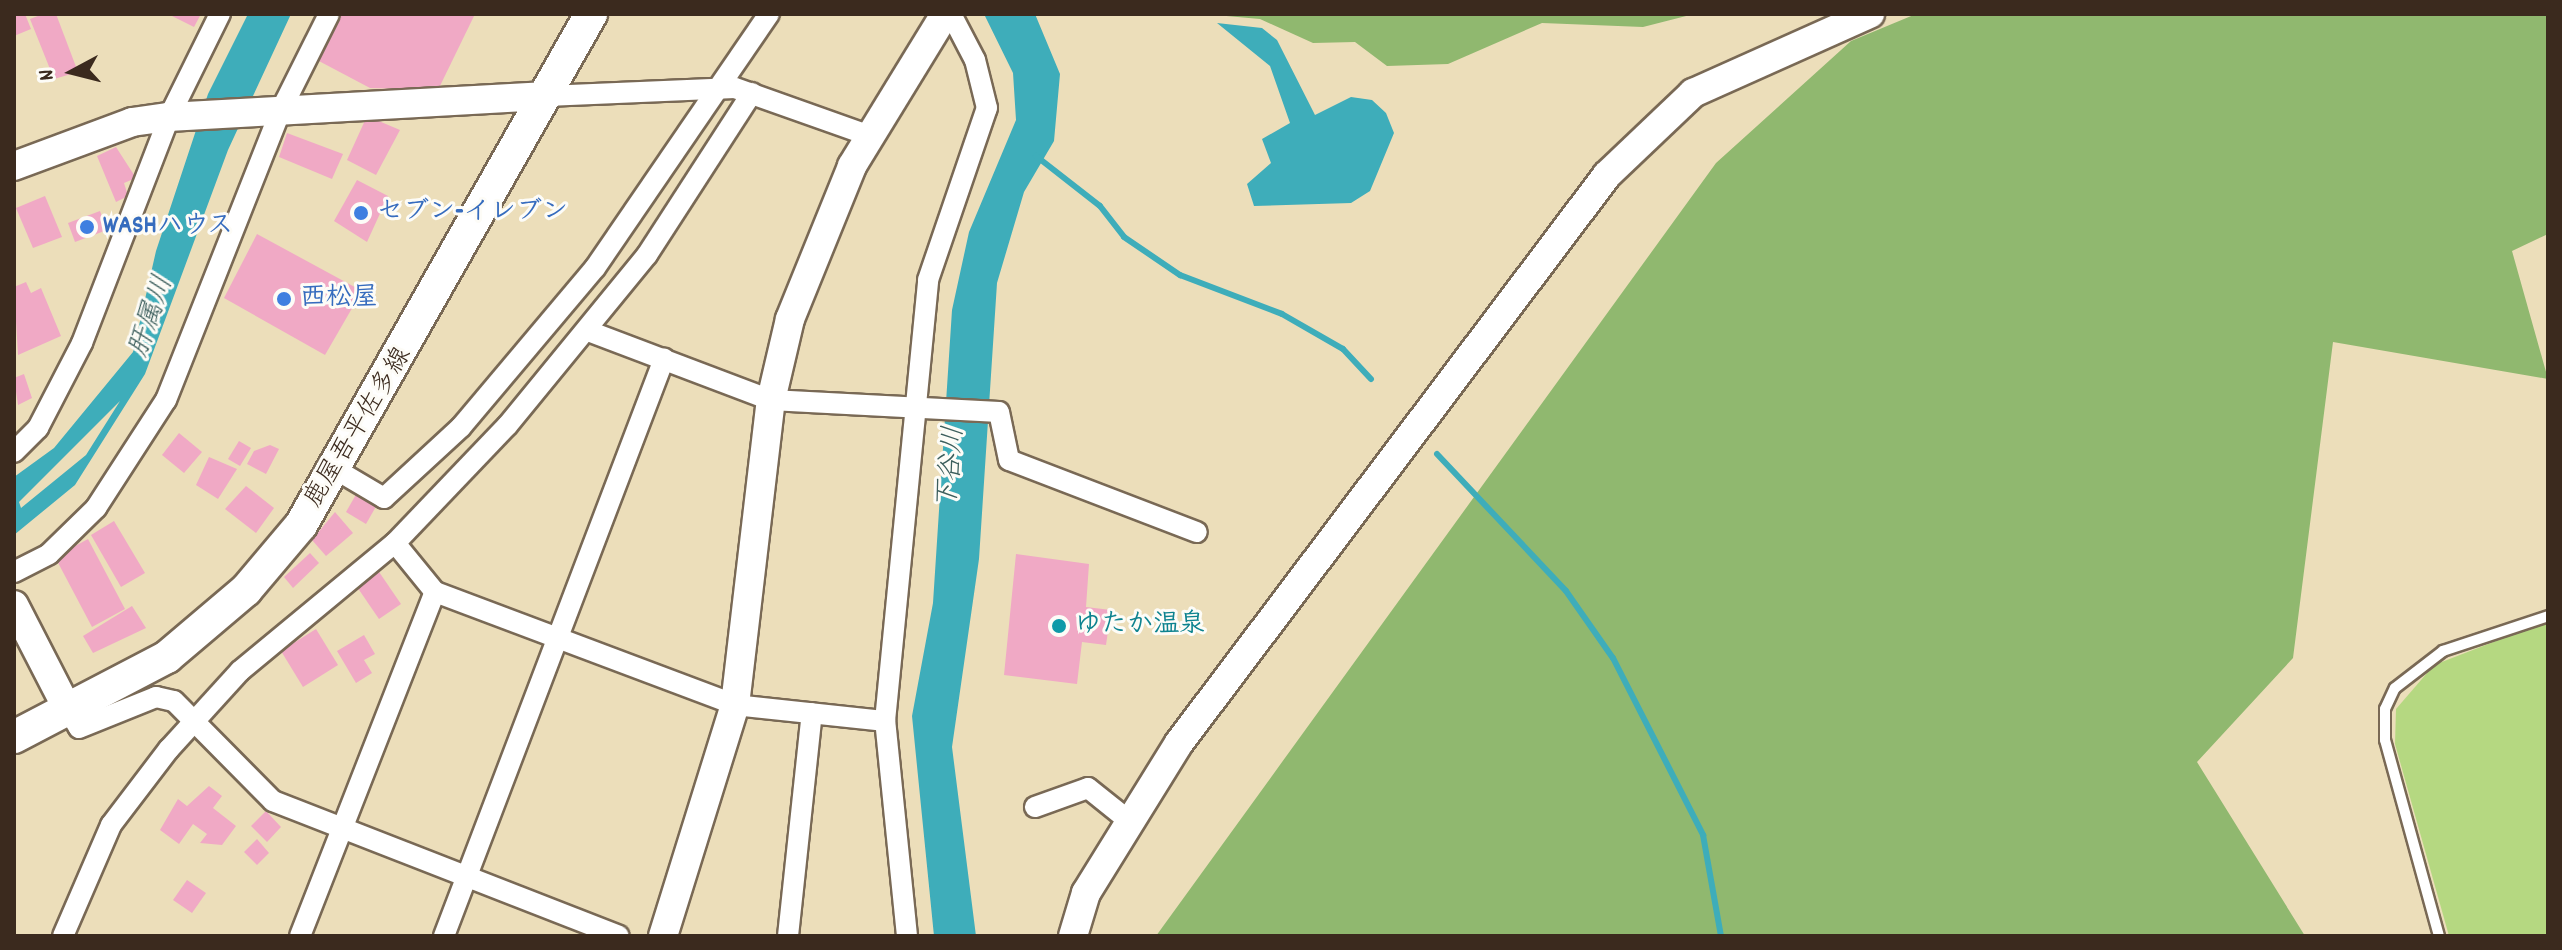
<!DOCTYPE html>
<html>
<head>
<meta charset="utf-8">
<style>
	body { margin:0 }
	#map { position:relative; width:2562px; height:950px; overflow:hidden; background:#ecdeba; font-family:Dekko,"Klee One",sans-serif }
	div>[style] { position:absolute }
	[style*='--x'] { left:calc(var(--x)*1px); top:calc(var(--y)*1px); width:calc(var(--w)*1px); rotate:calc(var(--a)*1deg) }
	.green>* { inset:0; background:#b5d881 }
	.forest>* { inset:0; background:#90b86f }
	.water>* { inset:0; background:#3eadba }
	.stream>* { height:6px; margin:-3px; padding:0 3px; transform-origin:3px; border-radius:3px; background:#3eadba }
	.building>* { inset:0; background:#f0a9c5 }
	.roads { filter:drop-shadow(2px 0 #796955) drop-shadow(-2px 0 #796955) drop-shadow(0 2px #796955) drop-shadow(0 -2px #796955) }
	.lane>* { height:10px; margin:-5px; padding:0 5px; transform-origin:5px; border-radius:5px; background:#fff }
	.street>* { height:20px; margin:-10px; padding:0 10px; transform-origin:10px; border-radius:10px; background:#fff }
	.secondary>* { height:28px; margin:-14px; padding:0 14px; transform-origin:14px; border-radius:14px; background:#fff }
	.primary>* { height:32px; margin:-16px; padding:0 16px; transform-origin:16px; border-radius:16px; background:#fff }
	.dots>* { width:22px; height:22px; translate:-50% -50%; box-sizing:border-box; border:4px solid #fdfcf7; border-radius:50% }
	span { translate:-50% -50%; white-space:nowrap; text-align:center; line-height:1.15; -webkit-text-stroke:6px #fdfcf7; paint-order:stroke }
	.shop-label { font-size:26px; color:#366cbe; font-weight:700 }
	.left { translate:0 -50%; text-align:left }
	.street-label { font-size:26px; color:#3b2a1e }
	.culture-label { font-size:26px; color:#0d838f; font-weight:700 }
	.water-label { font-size:28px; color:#3c5e5c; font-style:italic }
	.frame { position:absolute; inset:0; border:16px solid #3b2a1e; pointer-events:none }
	.north { position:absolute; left:32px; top:32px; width:80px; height:80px; -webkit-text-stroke:6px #fdfcf7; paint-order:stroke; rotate:263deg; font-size:22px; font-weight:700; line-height:32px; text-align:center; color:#3b2a1e }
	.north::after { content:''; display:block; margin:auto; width:28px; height:36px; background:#3b2a1e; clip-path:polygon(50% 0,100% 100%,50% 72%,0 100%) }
</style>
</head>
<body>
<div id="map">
	<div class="green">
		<i style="clip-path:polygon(2548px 621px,2548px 936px,2449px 936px,2395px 744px,2396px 709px,2434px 665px)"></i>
	</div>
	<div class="forest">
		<i style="clip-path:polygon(1204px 14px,1694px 14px,1643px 27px,1542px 23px,1448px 64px,1387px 66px,1355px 42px,1313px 43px,1260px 19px)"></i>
		<i style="clip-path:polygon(1916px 14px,2548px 14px,2548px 234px,2512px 251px,2548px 379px,2333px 342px,2293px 658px,2197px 762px,2305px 936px,1156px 936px,1716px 163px,1851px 41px)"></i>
	</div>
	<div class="water">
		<i style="clip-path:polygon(evenodd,248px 14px,291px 14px,228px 150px,145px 374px,75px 485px,14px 535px,14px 477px,54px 448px,133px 352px,156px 251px,208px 94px,248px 14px,120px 401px,86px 455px,21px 508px,19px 502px,120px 401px)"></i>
		<i style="clip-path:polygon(984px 14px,1035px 14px,1060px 74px,1054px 141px,1024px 192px,997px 283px,979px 559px,952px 747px,976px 936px,934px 936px,912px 716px,933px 603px,952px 310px,969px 232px,1016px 120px,1013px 73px)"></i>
		<i style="clip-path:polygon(1217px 23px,1262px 28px,1277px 40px,1315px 115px,1351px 97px,1372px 100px,1386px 113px,1394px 133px,1370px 191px,1351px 203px,1254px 206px,1247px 184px,1271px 163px,1262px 139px,1290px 123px,1270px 66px)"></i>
	</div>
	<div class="stream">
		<i style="--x:1036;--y:156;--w:81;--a:38"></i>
		<i style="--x:1100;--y:206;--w:39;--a:52"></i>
		<i style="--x:1124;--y:237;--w:68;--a:34.2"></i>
		<i style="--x:1180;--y:275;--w:109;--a:20.9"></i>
		<i style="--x:1282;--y:314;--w:70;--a:29.8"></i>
		<i style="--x:1343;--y:349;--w:41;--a:47"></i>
		<i style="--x:1437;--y:454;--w:188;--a:46.7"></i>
		<i style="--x:1566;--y:591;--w:82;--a:55"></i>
		<i style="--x:1613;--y:658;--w:199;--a:63"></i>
		<i style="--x:1703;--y:835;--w:103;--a:79.9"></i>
	</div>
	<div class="building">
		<i style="clip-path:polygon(14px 14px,25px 14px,31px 29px,14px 36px)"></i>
		<i style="clip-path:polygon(43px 14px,56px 14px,78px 72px,54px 79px,30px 19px)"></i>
		<i style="clip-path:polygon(168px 14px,201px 14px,194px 27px)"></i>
		<i style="clip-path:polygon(339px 14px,475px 14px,438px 90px,370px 88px,317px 60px)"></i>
		<i style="clip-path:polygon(367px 116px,400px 130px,376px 175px,347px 160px)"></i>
		<i style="clip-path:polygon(287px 133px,343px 154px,332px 179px,279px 157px)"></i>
		<i style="clip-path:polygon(116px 147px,136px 178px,124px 183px,128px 196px,116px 202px,97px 156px)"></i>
		<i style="clip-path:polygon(357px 180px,388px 196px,367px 242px,334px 221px)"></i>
		<i style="clip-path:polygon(45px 196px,62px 237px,33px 248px,16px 208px)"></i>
		<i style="clip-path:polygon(100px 211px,107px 230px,75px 242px,68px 223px)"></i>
		<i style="clip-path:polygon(257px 234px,362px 291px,325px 355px,224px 298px)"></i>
		<i style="clip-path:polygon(26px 282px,31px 293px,41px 288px,61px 336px,18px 355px,14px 287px)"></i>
		<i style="clip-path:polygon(24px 374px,32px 398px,18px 405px,14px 378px)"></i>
		<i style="clip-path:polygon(179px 433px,202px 452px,184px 473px,162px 455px)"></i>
		<i style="clip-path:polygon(239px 441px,251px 448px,240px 466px,228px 459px)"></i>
		<i style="clip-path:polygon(270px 445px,279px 449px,266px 474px,247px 464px,254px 451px)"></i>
		<i style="clip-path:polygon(209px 457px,237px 469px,218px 499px,196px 485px)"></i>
		<i style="clip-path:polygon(246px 486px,274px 508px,256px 533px,225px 509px)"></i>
		<i style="clip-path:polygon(358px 491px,378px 503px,366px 524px,346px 512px)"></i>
		<i style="clip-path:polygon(335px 512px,353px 533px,326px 556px,312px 540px)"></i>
		<i style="clip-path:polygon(114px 521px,145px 573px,121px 587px,91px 535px)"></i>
		<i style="clip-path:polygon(88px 539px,125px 609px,92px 627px,55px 557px)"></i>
		<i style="clip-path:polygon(310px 553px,319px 563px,293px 588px,284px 577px)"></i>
		<i style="clip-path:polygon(1016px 554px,1089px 564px,1086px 607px,1111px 610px,1106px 645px,1082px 642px,1077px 684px,1004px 675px)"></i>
		<i style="clip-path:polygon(377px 569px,401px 604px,379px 619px,355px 584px)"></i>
		<i style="clip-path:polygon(132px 606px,146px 628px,93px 653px,83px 636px)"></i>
		<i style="clip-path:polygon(316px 629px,338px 665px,303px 687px,281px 651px)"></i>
		<i style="clip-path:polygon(364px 635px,375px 654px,364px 660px,372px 673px,356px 683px,337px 651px)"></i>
		<i style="clip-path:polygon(209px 786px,222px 796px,213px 808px,236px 826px,222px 845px,200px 843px,207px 834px,193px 824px,179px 844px,160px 830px,178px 799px,187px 806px)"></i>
		<i style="clip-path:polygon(266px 811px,281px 827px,267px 842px,251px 826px)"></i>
		<i style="clip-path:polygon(257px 839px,269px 853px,257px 865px,244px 852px)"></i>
		<i style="clip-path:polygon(187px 880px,206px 893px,192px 913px,173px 900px)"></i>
	</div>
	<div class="roads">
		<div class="lane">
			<i style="--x:2439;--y:936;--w:203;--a:-105.4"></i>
			<i style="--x:2385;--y:740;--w:31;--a:-90"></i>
			<i style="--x:2385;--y:709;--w:23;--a:-65"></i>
			<i style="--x:2395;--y:688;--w:61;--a:-37.6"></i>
			<i style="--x:2443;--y:651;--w:111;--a:-18.4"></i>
		</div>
		<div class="street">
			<i style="--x:546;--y:96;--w:189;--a:-2.4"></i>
			<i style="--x:735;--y:88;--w:141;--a:19.5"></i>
			<i style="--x:588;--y:331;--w:196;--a:20.7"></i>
			<i style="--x:771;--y:400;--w:228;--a:3"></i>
			<i style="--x:999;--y:412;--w:49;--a:78.2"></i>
			<i style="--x:1009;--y:460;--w:201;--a:21"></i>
			<i style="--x:14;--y:452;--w:34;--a:-45"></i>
			<i style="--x:38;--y:428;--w:96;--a:-62.6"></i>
			<i style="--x:82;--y:343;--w:242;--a:-68.9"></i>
			<i style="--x:169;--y:117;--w:115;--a:-63.7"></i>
			<i style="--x:335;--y:469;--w:57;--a:30.6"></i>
			<i style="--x:384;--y:498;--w:105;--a:-42.7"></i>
			<i style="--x:461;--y:427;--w:208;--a:-49.9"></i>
			<i style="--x:595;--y:268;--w:308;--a:-55.6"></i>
			<i style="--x:395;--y:543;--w:63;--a:50.8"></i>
			<i style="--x:435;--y:592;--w:321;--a:20.6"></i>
			<i style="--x:735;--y:705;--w:151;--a:6.1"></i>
			<i style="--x:14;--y:572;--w:39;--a:-27"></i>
			<i style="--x:49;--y:554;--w:66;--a:-44.4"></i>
			<i style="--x:96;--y:508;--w:129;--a:-57.1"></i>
			<i style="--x:166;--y:400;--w:312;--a:-68.4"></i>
			<i style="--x:281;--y:110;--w:107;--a:-63.4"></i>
			<i style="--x:67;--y:708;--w:23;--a:59"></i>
			<i style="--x:79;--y:728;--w:83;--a:-21.9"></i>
			<i style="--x:156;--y:697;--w:18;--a:13"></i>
			<i style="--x:174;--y:701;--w:141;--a:45.3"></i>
			<i style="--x:273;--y:801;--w:371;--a:21.3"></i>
			<i style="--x:1035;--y:807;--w:56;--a:-19.7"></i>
			<i style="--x:1088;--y:788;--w:51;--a:38.7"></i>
			<i style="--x:63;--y:936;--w:121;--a:-66.6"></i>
			<i style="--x:111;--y:825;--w:96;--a:-52.7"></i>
			<i style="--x:169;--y:749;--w:105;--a:-47.7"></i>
			<i style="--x:240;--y:671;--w:201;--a:-39.6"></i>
			<i style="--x:395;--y:543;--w:162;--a:-46.3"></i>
			<i style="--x:507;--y:426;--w:221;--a:-50.7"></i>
			<i style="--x:647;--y:255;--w:193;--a:-57.1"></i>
			<i style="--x:300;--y:936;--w:370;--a:-68.6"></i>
			<i style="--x:444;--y:936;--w:618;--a:-69.13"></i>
			<i style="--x:788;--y:936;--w:224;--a:-83.9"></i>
			<i style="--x:907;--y:936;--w:216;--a:-95.8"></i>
			<i style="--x:885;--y:721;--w:443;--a:-84.4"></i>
			<i style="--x:928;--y:280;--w:182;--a:-71.1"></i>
			<i style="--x:987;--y:108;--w:49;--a:-104"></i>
			<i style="--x:975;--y:60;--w:52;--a:-117.6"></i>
		</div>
		<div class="secondary">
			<i style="--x:14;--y:166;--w:126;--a:-20.4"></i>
			<i style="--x:132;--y:122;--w:37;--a:-8"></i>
			<i style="--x:169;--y:117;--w:378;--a:-3.2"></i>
			<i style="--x:14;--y:605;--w:116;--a:62.8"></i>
			<i style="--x:663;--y:936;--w:242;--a:-72.7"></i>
			<i style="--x:735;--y:705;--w:307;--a:-83.3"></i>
			<i style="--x:771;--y:400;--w:83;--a:-76.8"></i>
			<i style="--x:790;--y:319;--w:165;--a:-67.9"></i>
			<i style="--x:852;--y:166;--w:178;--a:-58.5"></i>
			<i style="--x:1073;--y:936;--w:45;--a:-73.2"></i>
			<i style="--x:1086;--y:893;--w:176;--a:-58.2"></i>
			<i style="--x:1179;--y:743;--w:711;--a:-53"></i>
			<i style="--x:1607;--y:175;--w:119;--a:-43.6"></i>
			<i style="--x:1693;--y:93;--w:194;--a:-24.1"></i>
		</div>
		<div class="primary">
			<i style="--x:14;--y:737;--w:173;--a:-27.6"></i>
			<i style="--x:167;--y:657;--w:104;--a:-40.3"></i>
			<i style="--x:246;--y:590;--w:85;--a:-49.8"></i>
			<i style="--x:301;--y:525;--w:588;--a:-60.42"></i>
		</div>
	</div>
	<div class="dots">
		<i style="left:361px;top:213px;background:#3f7fe0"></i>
		<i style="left:87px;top:227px;background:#3f7fe0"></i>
		<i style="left:284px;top:299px;background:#3f7fe0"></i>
		<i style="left:1059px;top:626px;background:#0f9aa8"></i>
	</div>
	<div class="shop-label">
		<span class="left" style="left:377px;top:213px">セブン-イレブン</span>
		<span class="left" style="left:103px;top:227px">WASHハウス</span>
		<span class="left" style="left:300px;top:299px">西松屋</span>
	</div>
	<div class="street-label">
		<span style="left:359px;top:428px;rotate:-59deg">鹿屋吾平佐多線</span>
	</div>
	<div class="culture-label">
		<span class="left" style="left:1075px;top:626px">ゆたか温泉</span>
	</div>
	<div class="water-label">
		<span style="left:153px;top:317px;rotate:-71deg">肝属川</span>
		<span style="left:953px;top:468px;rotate:-85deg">下谷川</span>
	</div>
	<div class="frame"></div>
	<div class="north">N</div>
</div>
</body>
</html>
